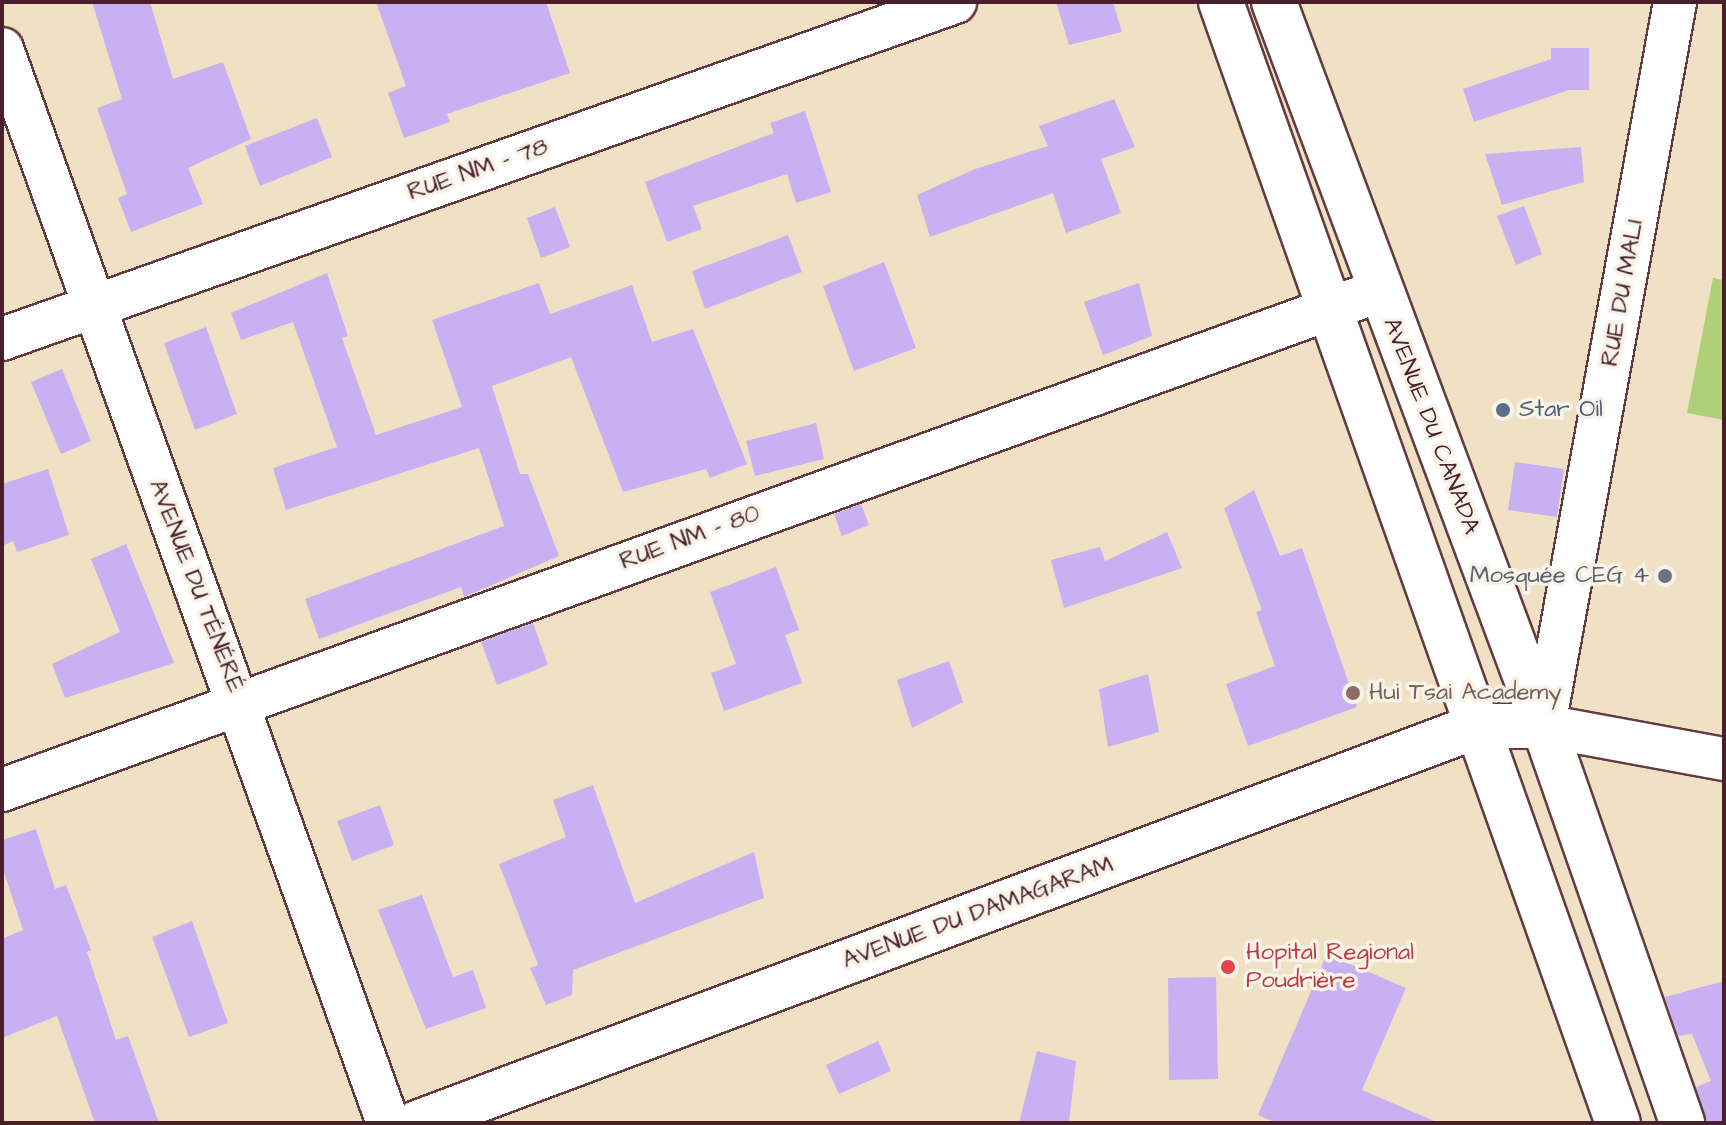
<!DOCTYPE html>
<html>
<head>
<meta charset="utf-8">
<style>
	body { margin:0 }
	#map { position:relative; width:1726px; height:1125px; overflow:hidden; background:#f0e1c4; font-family:"Architects Daughter",sans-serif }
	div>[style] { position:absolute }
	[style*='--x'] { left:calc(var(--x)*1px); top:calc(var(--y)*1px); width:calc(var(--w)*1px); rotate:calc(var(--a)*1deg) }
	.green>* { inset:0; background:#afd078 }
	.building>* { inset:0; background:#c8b0f3 }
	.roads { filter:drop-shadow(2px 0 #633c42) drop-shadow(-2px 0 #633c42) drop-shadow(0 2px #633c42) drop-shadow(0 -2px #633c42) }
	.street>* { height:42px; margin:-21px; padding:0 21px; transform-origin:21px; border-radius:21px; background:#fff }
	.secondary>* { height:44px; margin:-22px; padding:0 22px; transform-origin:22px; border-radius:22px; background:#fff }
	.dots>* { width:22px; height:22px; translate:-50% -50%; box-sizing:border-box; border:4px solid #f7f3e8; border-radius:50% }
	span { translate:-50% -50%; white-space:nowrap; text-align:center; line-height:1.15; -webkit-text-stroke:7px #f7f3e8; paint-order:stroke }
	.street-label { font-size:24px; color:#4a1f2b }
	.service-label { font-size:24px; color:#4e5e75 }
	.left { translate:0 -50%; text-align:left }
	.worship-label { font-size:24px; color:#5b616d }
	.right { translate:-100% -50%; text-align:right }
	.education-label { font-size:24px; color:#785e54 }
	.health-label { font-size:24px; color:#be3a42 }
	.frame { position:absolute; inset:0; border:4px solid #4a1f2b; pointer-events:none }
</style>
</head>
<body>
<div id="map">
	<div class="green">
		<i style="clip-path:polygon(1713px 278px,1724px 280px,1724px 420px,1687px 413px)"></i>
	</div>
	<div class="building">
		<i style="clip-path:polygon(92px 2px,150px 2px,173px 79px,223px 62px,251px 139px,188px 168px,203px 204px,131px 232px,118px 198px,127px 194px,97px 108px,122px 99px)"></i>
		<i style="clip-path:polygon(376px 2px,546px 2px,570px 73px,447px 114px,450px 122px,404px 138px,388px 93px,406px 86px)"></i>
		<i style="clip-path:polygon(1056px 2px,1113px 2px,1122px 32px,1069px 45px)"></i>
		<i style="clip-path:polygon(1551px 48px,1589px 48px,1589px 90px,1569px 90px,1474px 122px,1463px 89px,1551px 59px)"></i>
		<i style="clip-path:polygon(1114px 99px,1135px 147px,1101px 159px,1121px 213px,1066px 233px,1053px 193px,930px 237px,917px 195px,975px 169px,1048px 146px,1039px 126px)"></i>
		<i style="clip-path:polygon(805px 111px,831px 192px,796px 203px,787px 174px,693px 206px,702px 229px,667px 242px,645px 182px,774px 133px,770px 123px)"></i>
		<i style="clip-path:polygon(317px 118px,332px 157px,260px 186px,245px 146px)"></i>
		<i style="clip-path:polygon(1581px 147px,1584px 182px,1502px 205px,1485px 154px)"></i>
		<i style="clip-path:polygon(1524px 206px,1542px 254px,1516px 265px,1497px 216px)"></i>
		<i style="clip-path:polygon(555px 207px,570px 247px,541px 258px,527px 218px)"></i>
		<i style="clip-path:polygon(788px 235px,802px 272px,705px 309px,692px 271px)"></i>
		<i style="clip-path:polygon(884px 262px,916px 348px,854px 371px,823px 286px)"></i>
		<i style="clip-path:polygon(327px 273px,348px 336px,342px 338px,376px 435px,462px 407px,432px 320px,539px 283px,550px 314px,632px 285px,652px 342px,693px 329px,747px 464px,710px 478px,706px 469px,623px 492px,571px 357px,492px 386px,520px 474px,528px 474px,559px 556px,464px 597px,461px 587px,319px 639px,305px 599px,504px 526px,479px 448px,286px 510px,273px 468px,337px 447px,293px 322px,241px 340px,231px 313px)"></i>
		<i style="clip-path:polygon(1139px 283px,1152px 336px,1103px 355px,1084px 302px)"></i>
		<i style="clip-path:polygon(206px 327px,237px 414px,195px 430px,164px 343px)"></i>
		<i style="clip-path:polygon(62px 369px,91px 441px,61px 454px,31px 382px)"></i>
		<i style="clip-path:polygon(816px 423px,824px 459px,755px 476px,746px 441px)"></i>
		<i style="clip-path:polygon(1515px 462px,1564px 469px,1557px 517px,1508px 510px)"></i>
		<i style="clip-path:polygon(48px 469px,69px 535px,17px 552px,13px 541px,2px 546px,2px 484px)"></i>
		<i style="clip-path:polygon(1254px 490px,1280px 556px,1302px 548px,1357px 707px,1248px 746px,1226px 684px,1275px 666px,1256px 612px,1262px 610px,1224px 508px)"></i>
		<i style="clip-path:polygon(861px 504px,869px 525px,842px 536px,834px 514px)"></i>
		<i style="clip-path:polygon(1167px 532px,1182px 568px,1064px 608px,1051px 560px,1100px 547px,1105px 561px)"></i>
		<i style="clip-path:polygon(126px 544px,174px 663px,65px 698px,52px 664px,120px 632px,91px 559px)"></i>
		<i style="clip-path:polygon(776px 567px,799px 630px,785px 635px,802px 683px,724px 711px,711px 673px,736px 664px,710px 592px)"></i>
		<i style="clip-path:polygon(533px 623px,548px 665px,497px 685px,481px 642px)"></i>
		<i style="clip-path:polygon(949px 661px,963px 702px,912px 728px,897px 680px)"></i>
		<i style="clip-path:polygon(1148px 674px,1159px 732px,1108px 747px,1099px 689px)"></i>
		<i style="clip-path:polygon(593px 785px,635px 903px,754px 852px,764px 898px,573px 970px,572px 995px,546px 1005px,530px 968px,538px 965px,499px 864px,566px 837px,553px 800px)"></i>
		<i style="clip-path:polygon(380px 805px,394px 845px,352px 861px,337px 821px)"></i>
		<i style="clip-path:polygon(36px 829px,55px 889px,66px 885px,91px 950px,87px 952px,116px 1040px,128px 1036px,159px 1123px,95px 1123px,57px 1016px,2px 1038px,2px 939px,23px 930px,2px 866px,2px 840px)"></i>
		<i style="clip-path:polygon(422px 895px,453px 977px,473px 970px,486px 1008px,426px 1029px,378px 910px)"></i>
		<i style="clip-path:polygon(192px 921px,228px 1023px,189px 1037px,152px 937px)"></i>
		<i style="clip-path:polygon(1327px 954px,1406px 988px,1362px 1090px,1439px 1123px,1277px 1123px,1258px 1115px)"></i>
		<i style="clip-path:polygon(1216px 977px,1218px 1079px,1169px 1080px,1168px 978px)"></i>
		<i style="clip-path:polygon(1724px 981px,1724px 1123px,1706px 1123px,1696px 1087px,1711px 1081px,1692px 1034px,1678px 1036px,1665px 997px)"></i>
		<i style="clip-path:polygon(878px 1041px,891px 1071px,839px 1094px,826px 1065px)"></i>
		<i style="clip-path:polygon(1037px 1051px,1076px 1061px,1069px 1123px,1019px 1123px)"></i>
	</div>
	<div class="roads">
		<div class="street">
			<i style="--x:1675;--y:2;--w:736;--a:100.26"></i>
			<i style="--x:1544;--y:726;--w:183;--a:10.4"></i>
			<i style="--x:2;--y:49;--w:1141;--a:70.23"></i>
			<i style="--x:2;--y:339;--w:1011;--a:-19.47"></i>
			<i style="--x:2;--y:790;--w:1465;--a:-19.92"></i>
		</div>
		<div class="secondary">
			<i style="--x:1221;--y:2;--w:1189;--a:70.5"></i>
			<i style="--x:1274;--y:2;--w:773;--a:69.55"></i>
			<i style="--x:1544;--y:726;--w:420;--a:70.8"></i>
			<i style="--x:417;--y:1123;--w:1132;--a:-20.53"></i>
			<i style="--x:1477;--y:726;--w:67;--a:0"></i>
		</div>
	</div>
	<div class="dots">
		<i style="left:1503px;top:410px;background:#5c6f8a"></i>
		<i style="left:1665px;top:576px;background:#6b7280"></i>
		<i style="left:1353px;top:693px;background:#8d6e63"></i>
		<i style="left:1228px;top:967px;background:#e0444e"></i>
	</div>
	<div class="street-label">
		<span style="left:478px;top:170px;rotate:-19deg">RUE NM - 78</span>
		<span style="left:1623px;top:293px;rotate:-80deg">RUE DU MALI</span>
		<span style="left:1431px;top:426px;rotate:69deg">AVENUE DU CANADA</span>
		<span style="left:690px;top:538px;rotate:-20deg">RUE NM - 80</span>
		<span style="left:196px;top:586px;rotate:69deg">AVENUE DU TÉNÉRÉ</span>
		<span style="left:978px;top:913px;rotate:-20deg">AVENUE DU DAMAGARAM</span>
	</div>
	<div class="service-label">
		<span class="left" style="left:1519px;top:410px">Star Oil</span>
	</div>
	<div class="worship-label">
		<span class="right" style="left:1649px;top:576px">Mosquée CEG 4</span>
	</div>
	<div class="education-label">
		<span class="left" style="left:1369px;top:693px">Hui Tsai Academy</span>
	</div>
	<div class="health-label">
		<span class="left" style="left:1246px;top:967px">Hopital Regional<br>Poudrière</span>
	</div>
	<div class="frame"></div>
</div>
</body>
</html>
